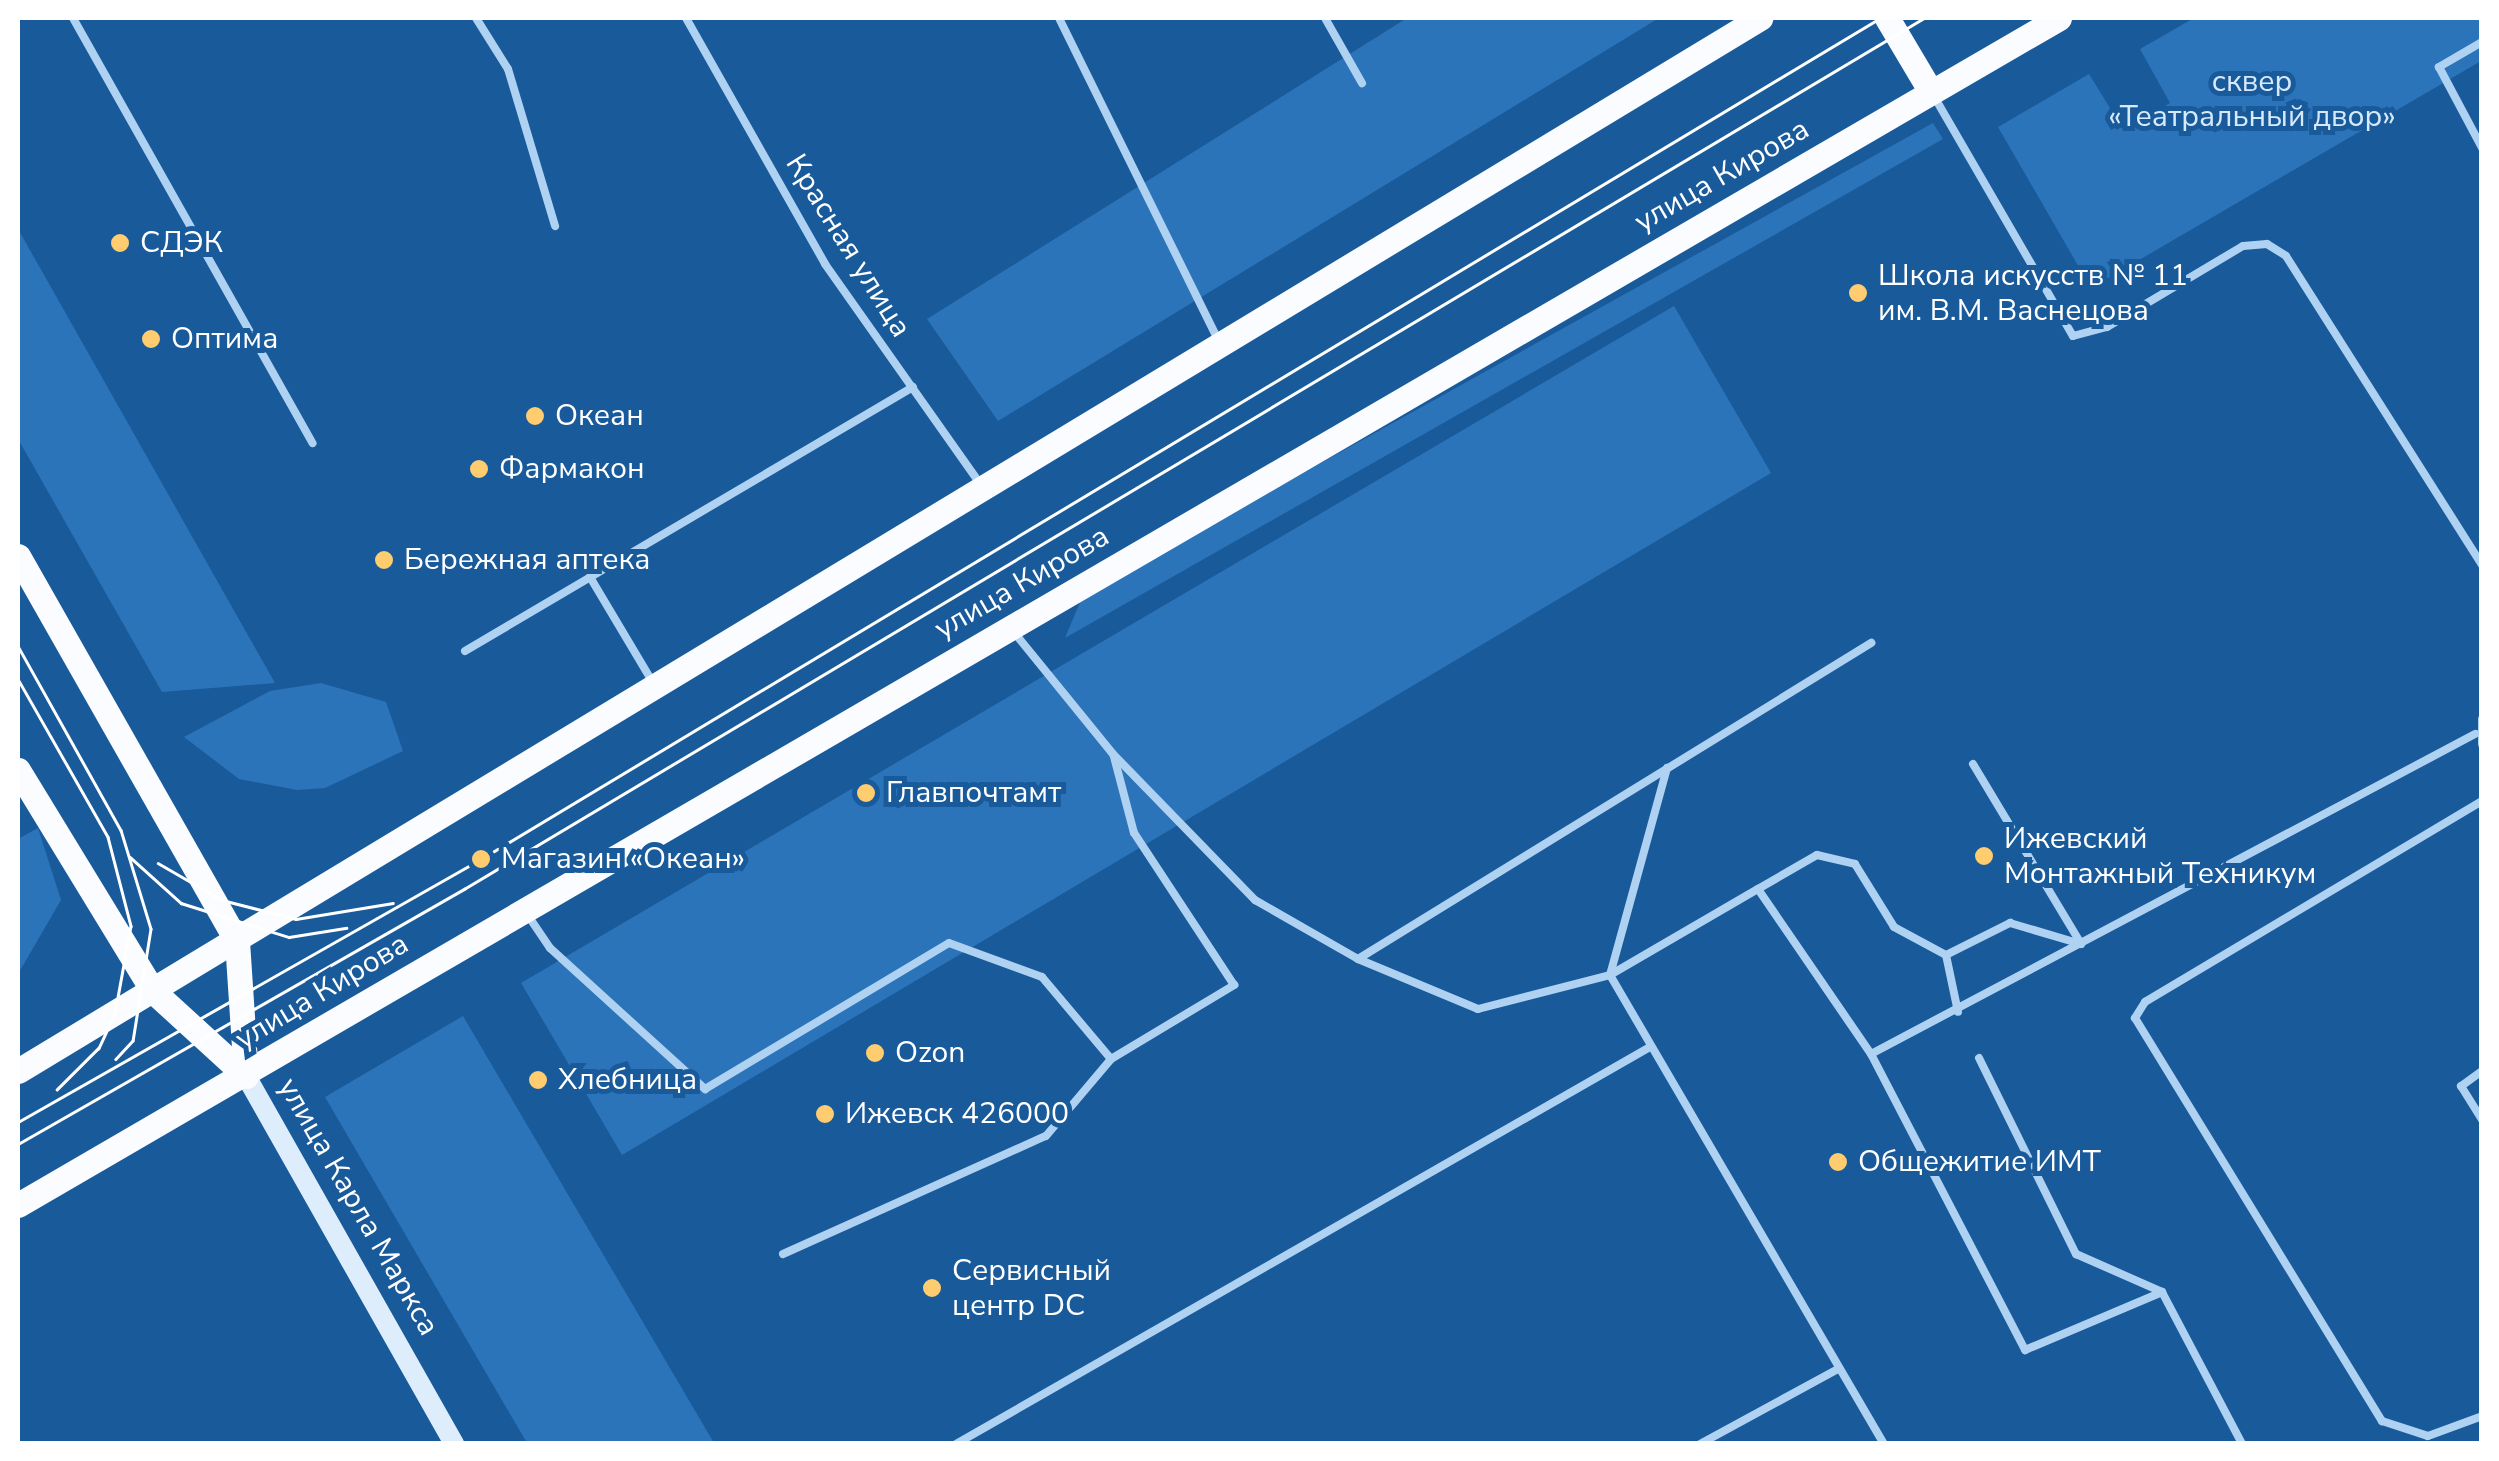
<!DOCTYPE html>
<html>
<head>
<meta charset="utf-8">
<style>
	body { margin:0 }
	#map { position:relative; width:2499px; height:1461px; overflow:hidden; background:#195a9b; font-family:"Nunito Sans",sans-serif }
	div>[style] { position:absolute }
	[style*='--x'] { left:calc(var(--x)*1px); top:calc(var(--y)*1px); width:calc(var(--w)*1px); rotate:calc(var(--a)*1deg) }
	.green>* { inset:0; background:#2c74b9 }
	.lane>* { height:8px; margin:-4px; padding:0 4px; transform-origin:4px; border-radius:4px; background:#afd2f2 }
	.secondary>* { height:20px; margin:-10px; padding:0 10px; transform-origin:10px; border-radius:10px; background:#deedfc }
	.primary>* { height:25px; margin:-12.5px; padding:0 12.5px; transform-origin:12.5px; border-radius:12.5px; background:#fafcff }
	.tram>* { height:2.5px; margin:-1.25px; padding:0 1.25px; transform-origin:1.25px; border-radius:1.25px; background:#fff }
	.dots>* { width:28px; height:28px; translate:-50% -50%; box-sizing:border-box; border:5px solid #195a9b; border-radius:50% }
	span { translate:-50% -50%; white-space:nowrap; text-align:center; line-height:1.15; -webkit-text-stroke:10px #195a9b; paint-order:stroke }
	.park-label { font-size:30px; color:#d7eafc }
	.street-label { font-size:30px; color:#fff }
	.poi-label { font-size:30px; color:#fff }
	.left { translate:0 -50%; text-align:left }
	.frame { position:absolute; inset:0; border:20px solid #fff; pointer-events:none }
</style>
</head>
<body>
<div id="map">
	<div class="green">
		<i style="clip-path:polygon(1407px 18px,1659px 18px,998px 421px,927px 319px)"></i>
		<i style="clip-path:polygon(2194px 18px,2481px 18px,2481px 61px,2091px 288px,1998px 127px,2089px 74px,2123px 129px,2170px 103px,2140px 49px)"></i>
		<i style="clip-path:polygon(1933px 123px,1943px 139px,1065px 638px,1083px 595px)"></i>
		<i style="clip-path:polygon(18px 229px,275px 683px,162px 692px,18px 439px)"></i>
		<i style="clip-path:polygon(1674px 306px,1771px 473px,622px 1155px,521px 983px)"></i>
		<i style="clip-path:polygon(321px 683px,386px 702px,403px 751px,325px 788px,297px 790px,239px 779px,184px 737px,270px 691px)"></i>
		<i style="clip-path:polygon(38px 828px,61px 900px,18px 974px,18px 839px)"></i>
		<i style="clip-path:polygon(463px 1016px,714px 1443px,527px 1443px,325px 1097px)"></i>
	</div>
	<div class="lane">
		<i style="--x:73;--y:18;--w:488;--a:60.6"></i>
		<i style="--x:476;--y:18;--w:60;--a:57.9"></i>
		<i style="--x:508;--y:69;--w:164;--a:73.3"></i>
		<i style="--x:686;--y:18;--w:283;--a:60.5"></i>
		<i style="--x:825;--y:264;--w:267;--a:54.8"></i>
		<i style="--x:1059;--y:18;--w:361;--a:63.7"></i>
		<i style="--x:1325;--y:18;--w:75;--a:60.4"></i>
		<i style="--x:2482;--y:42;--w:50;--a:149.8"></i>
		<i style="--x:2439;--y:67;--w:92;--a:62"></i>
		<i style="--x:1935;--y:98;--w:275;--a:59.9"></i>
		<i style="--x:2073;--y:336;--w:35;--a:-15"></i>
		<i style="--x:2107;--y:327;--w:158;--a:-30.8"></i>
		<i style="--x:2243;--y:246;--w:24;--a:-5"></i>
		<i style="--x:2267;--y:244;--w:22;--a:32"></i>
		<i style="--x:2286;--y:256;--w:366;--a:57.6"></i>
		<i style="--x:590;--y:577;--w:121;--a:59.2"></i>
		<i style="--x:1013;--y:631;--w:159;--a:50.9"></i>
		<i style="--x:1113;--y:754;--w:204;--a:45.8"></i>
		<i style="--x:1255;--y:900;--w:119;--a:29.8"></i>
		<i style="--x:1358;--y:959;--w:130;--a:22.6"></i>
		<i style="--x:1478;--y:1009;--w:136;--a:-14.4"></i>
		<i style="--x:1610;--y:975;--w:543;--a:59.71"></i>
		<i style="--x:465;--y:651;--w:520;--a:-30.51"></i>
		<i style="--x:2482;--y:719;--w:25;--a:90"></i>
		<i style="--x:1973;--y:764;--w:210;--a:59"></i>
		<i style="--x:2482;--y:801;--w:392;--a:149.2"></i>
		<i style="--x:2145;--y:1002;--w:19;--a:122"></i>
		<i style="--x:2135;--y:1018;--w:473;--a:58.5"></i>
		<i style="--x:2382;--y:1421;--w:48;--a:18.1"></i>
		<i style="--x:2428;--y:1436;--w:58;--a:-20.3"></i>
		<i style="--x:1758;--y:889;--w:68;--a:-30"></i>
		<i style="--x:1817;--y:855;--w:39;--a:13"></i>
		<i style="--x:1855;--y:864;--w:74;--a:58.2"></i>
		<i style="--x:1894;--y:927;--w:59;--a:28.3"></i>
		<i style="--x:1946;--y:955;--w:72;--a:-26.6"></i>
		<i style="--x:2010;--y:923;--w:74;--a:16.5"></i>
		<i style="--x:527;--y:914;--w:41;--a:55.9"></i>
		<i style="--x:550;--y:948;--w:210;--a:42.3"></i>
		<i style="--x:705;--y:1089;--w:284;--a:-30.9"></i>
		<i style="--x:949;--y:943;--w:99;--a:20.1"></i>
		<i style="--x:1042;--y:977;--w:107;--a:49.9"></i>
		<i style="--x:1111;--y:1059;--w:144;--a:-31"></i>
		<i style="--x:1234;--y:985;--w:182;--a:-123.3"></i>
		<i style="--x:1134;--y:833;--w:79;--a:-104.7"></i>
		<i style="--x:1946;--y:955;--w:58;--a:78.1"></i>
		<i style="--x:1358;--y:959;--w:603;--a:-31.63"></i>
		<i style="--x:1610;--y:975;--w:171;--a:-30.2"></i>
		<i style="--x:1758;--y:889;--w:200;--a:55.6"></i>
		<i style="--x:1871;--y:1054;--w:684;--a:-27.91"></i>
		<i style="--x:1610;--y:975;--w:215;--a:-74.6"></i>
		<i style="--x:1871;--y:1054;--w:334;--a:62.5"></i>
		<i style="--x:2025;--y:1350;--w:149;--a:-22.9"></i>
		<i style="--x:2162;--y:1292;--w:172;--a:62.2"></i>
		<i style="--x:1979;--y:1058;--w:219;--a:63.7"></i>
		<i style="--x:2076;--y:1254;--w:94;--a:23.8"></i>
		<i style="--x:2482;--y:1071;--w:26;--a:144"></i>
		<i style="--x:2461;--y:1086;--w:40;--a:58"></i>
		<i style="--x:783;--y:1254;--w:288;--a:-24.2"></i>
		<i style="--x:1046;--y:1136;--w:101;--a:-49.8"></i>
		<i style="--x:956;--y:1444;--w:800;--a:-29.77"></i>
		<i style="--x:1700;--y:1444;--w:157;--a:-28.5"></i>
	</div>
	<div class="secondary">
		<i style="--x:246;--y:1076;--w:423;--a:60.5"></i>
	</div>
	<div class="primary">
		<i style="--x:1887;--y:18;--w:86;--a:59.3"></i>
		<i style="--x:18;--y:556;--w:443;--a:60.4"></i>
		<i style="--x:237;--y:941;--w:135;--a:86.2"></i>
		<i style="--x:18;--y:770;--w:259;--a:58.6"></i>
		<i style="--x:153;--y:991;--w:126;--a:42.4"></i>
		<i style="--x:18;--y:1071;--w:2036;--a:-31.15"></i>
		<i style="--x:18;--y:1205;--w:2361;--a:-30.18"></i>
	</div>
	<div class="tram">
		<i style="--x:18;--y:646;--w:211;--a:60.8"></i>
		<i style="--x:121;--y:830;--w:103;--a:73.1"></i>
		<i style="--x:151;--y:929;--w:113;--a:99.1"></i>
		<i style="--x:133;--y:1041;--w:25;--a:133"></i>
		<i style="--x:18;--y:679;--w:182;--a:60.3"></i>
		<i style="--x:108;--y:837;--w:92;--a:75.5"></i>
		<i style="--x:131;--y:926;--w:89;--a:100.3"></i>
		<i style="--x:115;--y:1014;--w:38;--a:115"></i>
		<i style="--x:99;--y:1048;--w:59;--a:135"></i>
		<i style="--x:130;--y:857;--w:69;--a:42"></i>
		<i style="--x:181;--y:903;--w:113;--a:17.5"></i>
		<i style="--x:289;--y:937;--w:58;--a:-9"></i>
		<i style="--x:158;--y:863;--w:74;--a:30"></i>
		<i style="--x:222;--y:900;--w:76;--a:14.4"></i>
		<i style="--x:296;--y:919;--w:98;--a:-9.4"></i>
		<i style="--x:18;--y:1122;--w:532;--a:-29.6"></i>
		<i style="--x:481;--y:859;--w:1632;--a:-31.01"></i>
		<i style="--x:18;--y:1144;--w:514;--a:-29.76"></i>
		<i style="--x:464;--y:889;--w:1700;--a:-30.82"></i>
	</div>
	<div class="dots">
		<i style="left:120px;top:243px;background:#ffcc70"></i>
		<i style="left:1858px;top:293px;background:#ffcc70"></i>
		<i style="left:151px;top:339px;background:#ffcc70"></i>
		<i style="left:535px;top:416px;background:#ffcc70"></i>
		<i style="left:479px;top:469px;background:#ffcc70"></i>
		<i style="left:384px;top:560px;background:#ffcc70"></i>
		<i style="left:866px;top:793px;background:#ffcc70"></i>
		<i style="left:1984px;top:856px;background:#ffcc70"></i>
		<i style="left:481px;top:859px;background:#ffcc70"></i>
		<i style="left:875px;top:1053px;background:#ffcc70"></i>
		<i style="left:538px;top:1080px;background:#ffcc70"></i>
		<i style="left:825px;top:1114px;background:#ffcc70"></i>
		<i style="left:1838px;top:1162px;background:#ffcc70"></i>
		<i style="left:932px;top:1288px;background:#ffcc70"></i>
	</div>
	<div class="park-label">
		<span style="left:2252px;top:99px">сквер<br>«Театральный двор»</span>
	</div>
	<div class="street-label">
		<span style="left:1722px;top:176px;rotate:-30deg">улица Кирова</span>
		<span style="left:848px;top:246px;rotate:58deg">Красная улица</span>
		<span style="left:1022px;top:583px;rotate:-30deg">улица Кирова</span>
		<span style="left:322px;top:992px;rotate:-31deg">улица Кирова</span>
		<span style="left:358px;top:1207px;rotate:60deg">улица Карла Маркса</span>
	</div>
	<div class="poi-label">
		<span class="left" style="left:140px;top:243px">СДЭК</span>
		<span class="left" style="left:1878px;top:293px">Школа искусств № 11<br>им. В.М. Васнецова</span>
		<span class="left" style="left:171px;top:339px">Оптима</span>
		<span class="left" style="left:555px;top:416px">Океан</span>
		<span class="left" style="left:499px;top:469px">Фармакон</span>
		<span class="left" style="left:404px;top:560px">Бережная аптека</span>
		<span class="left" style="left:886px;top:793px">Главпочтамт</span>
		<span class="left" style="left:2004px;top:856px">Ижевский<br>Монтажный Техникум</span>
		<span class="left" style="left:501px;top:859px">Магазин «Океан»</span>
		<span class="left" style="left:895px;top:1053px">Ozon</span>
		<span class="left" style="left:558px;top:1080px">Хлебница</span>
		<span class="left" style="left:845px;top:1114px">Ижевск 426000</span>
		<span class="left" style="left:1858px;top:1162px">Общежитие ИМТ</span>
		<span class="left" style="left:952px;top:1288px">Сервисный<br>центр DC</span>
	</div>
	<div class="frame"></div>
</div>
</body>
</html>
